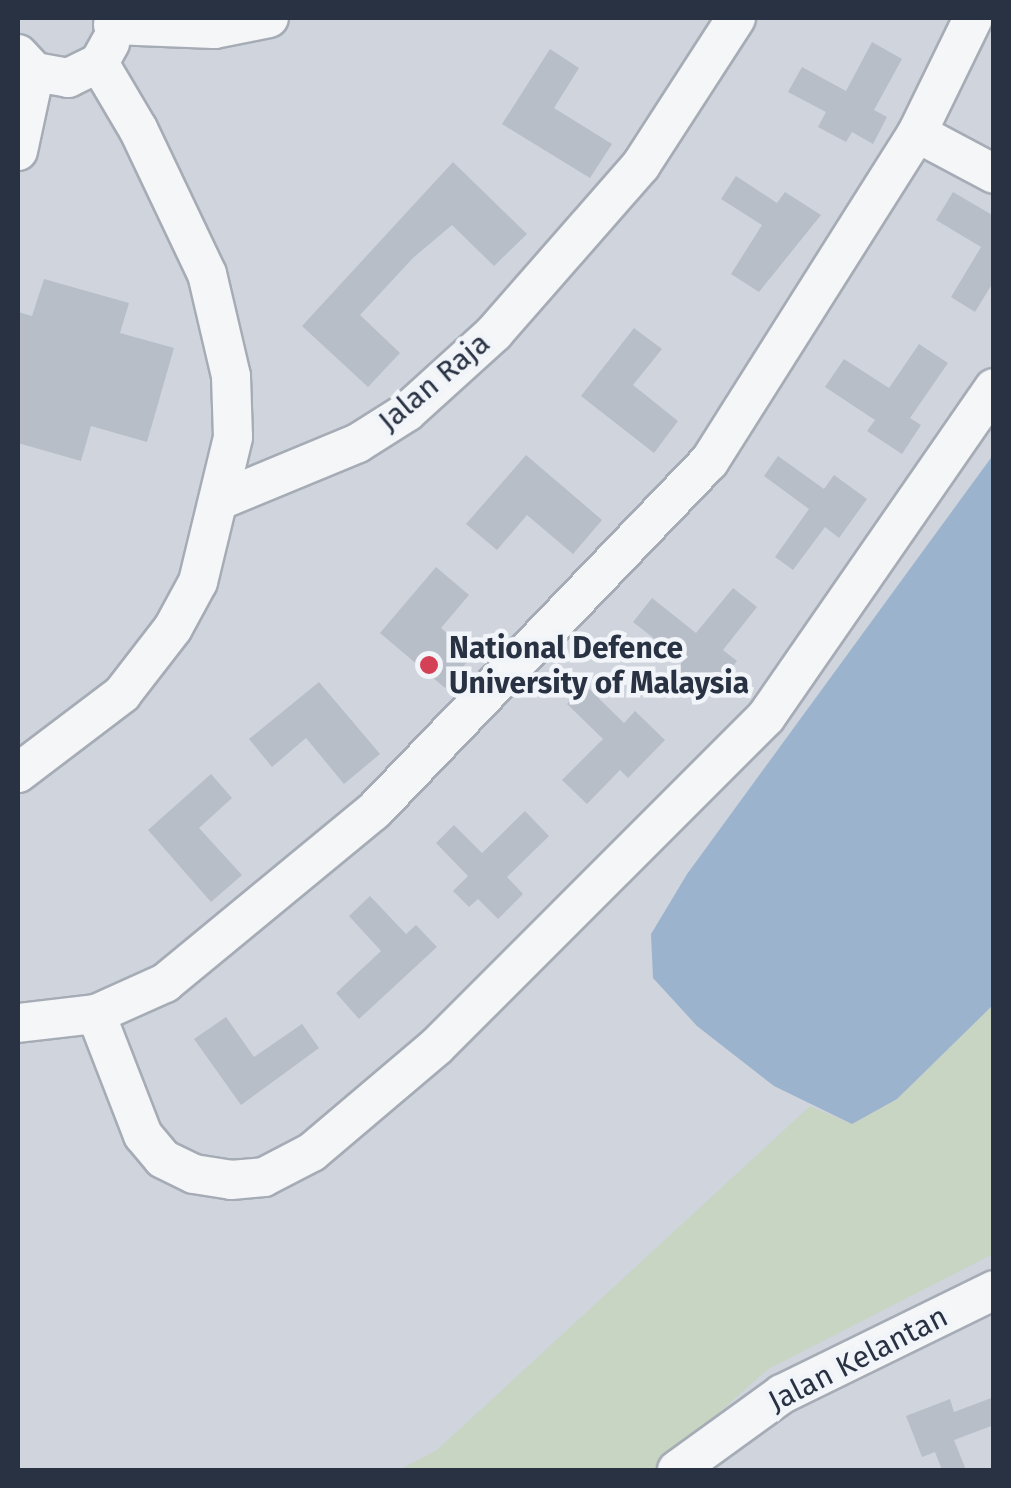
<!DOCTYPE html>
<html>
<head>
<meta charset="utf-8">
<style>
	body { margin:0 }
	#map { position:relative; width:1011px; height:1488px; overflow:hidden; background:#e1e5ea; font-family:"Fira Sans",sans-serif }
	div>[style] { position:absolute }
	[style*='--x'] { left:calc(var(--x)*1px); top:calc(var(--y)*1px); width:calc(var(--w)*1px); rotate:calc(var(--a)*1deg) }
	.built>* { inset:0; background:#cfd4dd }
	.green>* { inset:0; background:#c7d5c2 }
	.water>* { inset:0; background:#9bb3cc }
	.building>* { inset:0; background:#b8bec8 }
	.roads { filter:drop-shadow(2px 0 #a6acb5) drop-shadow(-2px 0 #a6acb5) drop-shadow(0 2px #a6acb5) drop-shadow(0 -2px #a6acb5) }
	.minor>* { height:38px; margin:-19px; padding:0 19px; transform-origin:19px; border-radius:19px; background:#f4f6f8 }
	.dots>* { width:28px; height:28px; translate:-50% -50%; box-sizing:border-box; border:5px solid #f1f4f8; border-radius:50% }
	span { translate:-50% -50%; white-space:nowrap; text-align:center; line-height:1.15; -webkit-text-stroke:9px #f1f4f8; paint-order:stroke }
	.street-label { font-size:30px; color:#293243 }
	.poi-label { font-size:30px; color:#293243; font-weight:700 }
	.left { translate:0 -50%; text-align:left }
	.frame { position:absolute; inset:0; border:20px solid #293243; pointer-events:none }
</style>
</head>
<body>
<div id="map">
	<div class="built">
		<i style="clip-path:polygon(18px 18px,993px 18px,993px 455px,687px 874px,651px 934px,979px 1014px,993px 1005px,993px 1470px,18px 1470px)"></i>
	</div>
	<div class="green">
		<i style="clip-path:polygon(993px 1005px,993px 1254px,768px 1369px,655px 1470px,399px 1470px,437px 1450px,810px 1106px,852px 1124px,897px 1099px)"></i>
	</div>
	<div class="water">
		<i style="clip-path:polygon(993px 455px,993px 1005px,897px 1099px,852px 1124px,774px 1086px,697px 1026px,653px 978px,651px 934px,687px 874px)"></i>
	</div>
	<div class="building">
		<i style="clip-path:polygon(872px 42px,902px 59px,874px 110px,887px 117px,873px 144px,852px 132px,846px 142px,818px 127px,826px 112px,788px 92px,802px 67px,846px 91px)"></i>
		<i style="clip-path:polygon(550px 49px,579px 68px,554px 108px,612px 144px,590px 178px,502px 124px)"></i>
		<i style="clip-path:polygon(453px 162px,527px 234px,494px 266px,452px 225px,413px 258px,360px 315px,400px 353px,368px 387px,302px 326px)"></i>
		<i style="clip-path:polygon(736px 176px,777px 203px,785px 192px,821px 215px,759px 292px,731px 274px,762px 225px,721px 199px)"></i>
		<i style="clip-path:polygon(953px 192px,994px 216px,994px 281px,975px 312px,951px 297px,981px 247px,936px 220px)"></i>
		<i style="clip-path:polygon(44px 279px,129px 303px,120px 333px,174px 348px,147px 442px,91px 426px,81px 461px,18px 443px,18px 312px,32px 316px)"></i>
		<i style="clip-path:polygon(634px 328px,662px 349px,633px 385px,678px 421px,654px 453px,581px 396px)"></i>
		<i style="clip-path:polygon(919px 344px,948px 363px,910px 418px,921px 425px,902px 454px,867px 431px,875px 420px,825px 387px,844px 359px,889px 388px)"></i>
		<i style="clip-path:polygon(526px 455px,602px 520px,573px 554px,527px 515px,497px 550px,466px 524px)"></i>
		<i style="clip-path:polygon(778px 456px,824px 489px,834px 475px,867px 499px,839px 538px,825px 527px,793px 570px,775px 557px,809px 509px,764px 476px)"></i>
		<i style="clip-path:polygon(436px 567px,469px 595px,441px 628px,473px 655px,445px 688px,380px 633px)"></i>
		<i style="clip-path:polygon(733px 588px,757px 607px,723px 650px,737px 661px,709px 696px,676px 670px,683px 661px,633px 622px,652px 598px,696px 633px)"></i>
		<i style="clip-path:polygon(319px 682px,380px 754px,344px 784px,306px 738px,272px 767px,249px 739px)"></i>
		<i style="clip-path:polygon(585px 685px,624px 723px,635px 711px,665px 740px,628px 778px,620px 770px,587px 804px,562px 780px,603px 739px,567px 704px)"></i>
		<i style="clip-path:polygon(211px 774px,232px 798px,199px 828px,242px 875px,211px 902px,148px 830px)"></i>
		<i style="clip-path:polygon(525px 811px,549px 836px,507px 877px,523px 894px,498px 919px,478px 899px,469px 907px,453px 891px,468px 876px,436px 843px,454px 825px,482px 853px)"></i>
		<i style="clip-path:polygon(370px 896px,406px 934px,416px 925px,437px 947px,359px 1019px,336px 993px,381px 951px,349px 916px)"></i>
		<i style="clip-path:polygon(226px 1017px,254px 1057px,302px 1024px,319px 1048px,241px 1105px,194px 1039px)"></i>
		<i style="clip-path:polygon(994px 1397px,994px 1425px,954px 1440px,966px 1470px,942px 1470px,935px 1452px,922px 1457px,906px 1416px,950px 1399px,954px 1412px)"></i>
	</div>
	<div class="roads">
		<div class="minor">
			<i style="--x:113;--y:25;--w:101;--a:2.3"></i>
			<i style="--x:214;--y:29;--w:56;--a:-11.3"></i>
			<i style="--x:18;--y:54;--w:25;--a:47"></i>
			<i style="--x:35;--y:72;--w:34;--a:10"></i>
			<i style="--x:68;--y:78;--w:34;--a:-26"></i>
			<i style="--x:99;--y:63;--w:23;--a:-61"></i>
			<i style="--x:917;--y:133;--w:87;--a:28"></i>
			<i style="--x:18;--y:151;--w:81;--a:-77.9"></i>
			<i style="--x:223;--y:499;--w:146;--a:-22.5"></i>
			<i style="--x:358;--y:443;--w:58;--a:-32.3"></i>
			<i style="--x:407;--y:412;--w:118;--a:-42.2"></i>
			<i style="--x:494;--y:333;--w:223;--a:-48.8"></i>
			<i style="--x:641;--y:165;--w:175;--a:-57.1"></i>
			<i style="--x:18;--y:773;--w:131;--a:-37.2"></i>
			<i style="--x:122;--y:694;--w:83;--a:-52.3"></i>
			<i style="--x:173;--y:628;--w:52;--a:-61.5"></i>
			<i style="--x:198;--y:582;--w:149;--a:-76.4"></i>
			<i style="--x:233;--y:437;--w:61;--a:-91.9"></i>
			<i style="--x:231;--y:376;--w:105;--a:-103.2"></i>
			<i style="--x:207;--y:274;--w:161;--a:-115.4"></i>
			<i style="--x:138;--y:129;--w:77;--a:-120.6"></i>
			<i style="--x:96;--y:1014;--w:130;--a:68.8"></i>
			<i style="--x:143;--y:1135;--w:31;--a:50"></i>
			<i style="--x:163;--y:1159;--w:34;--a:26"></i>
			<i style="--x:194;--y:1174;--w:37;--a:9"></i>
			<i style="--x:231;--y:1180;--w:33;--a:-5"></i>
			<i style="--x:264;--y:1177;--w:54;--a:-27.5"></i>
			<i style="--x:312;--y:1152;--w:164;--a:-40.3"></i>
			<i style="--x:437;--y:1046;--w:465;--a:-45"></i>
			<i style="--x:766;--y:717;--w:400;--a:-55.3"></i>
			<i style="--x:18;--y:1023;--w:79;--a:-6.6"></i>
			<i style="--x:96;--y:1014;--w:76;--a:-24.2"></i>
			<i style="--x:165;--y:983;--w:271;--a:-39.5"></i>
			<i style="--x:374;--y:811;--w:484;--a:-46.2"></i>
			<i style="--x:709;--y:462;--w:389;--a:-57.7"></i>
			<i style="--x:917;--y:133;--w:128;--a:-64"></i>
			<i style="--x:677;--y:1470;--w:130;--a:-35.9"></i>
			<i style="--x:782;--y:1394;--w:236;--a:-26.1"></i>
		</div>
	</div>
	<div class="dots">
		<i style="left:429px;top:665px;background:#d44157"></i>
	</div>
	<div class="street-label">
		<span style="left:434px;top:382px;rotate:-40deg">Jalan Raja</span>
		<span style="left:858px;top:1359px;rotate:-27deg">Jalan Kelantan</span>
	</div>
	<div class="poi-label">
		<span class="left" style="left:449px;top:665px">National Defence<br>University of Malaysia</span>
	</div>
	<div class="frame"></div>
</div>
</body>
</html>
